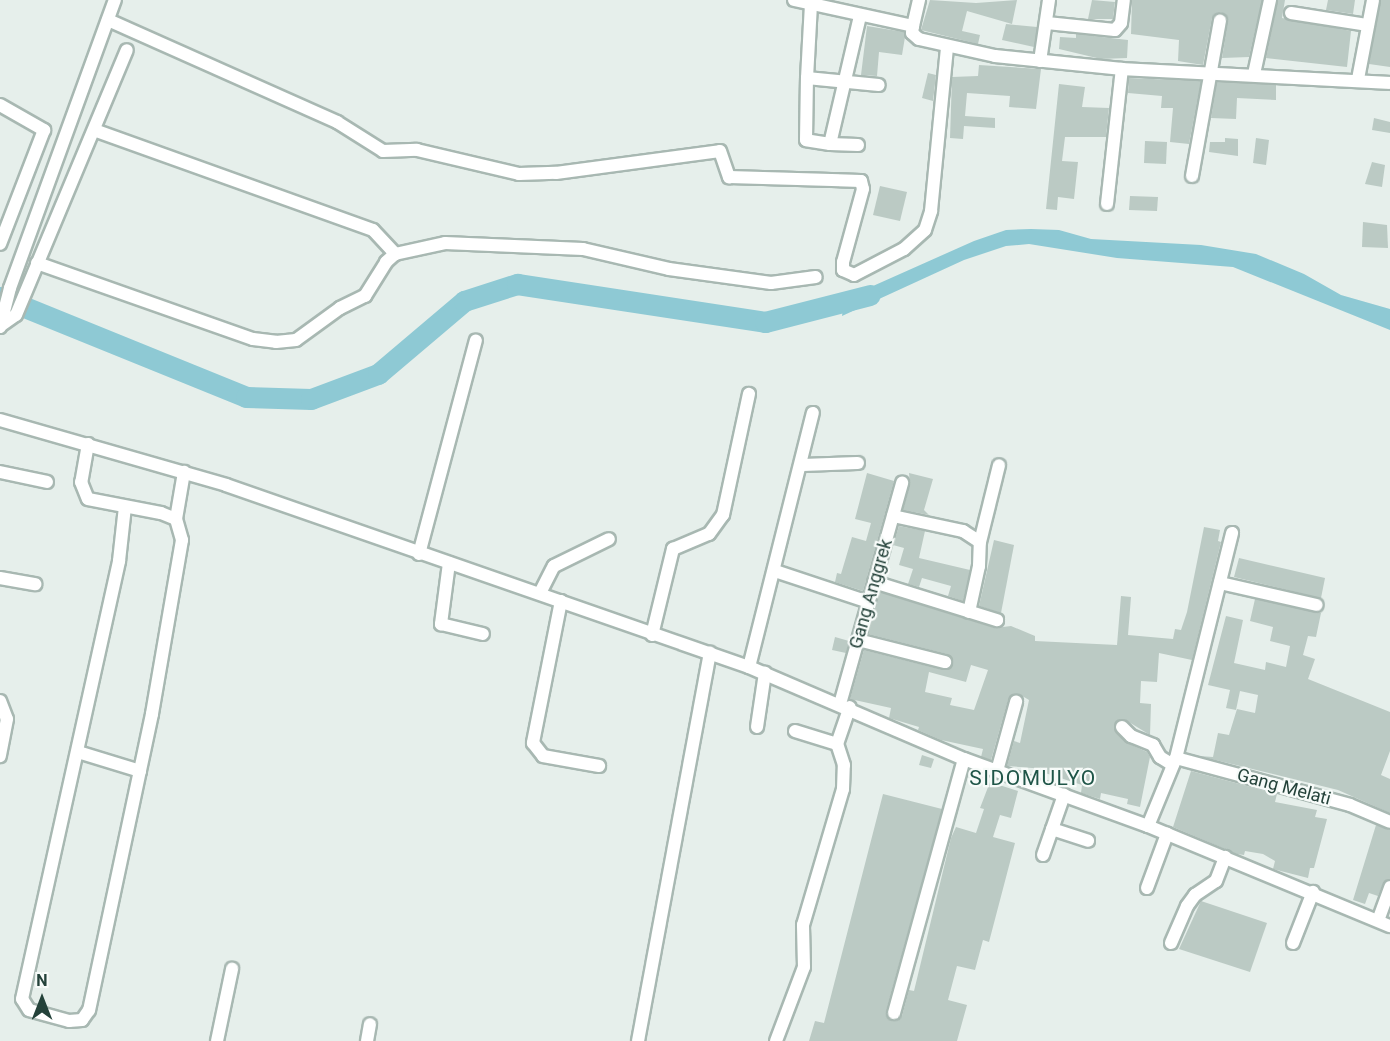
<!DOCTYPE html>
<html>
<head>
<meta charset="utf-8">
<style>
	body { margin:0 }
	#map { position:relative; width:1390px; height:1041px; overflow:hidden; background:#e6efeb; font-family:Roboto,sans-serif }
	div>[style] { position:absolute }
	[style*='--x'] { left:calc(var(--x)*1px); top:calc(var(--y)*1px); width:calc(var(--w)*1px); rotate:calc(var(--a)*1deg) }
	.water>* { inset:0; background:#8ec9d4 }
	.river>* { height:21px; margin:-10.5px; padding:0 10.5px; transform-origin:10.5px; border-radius:10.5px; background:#8ec9d4 }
	.building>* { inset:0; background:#bbcac4 }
	.roads { filter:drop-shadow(2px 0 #a8b8b2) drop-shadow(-2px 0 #a8b8b2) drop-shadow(0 2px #a8b8b2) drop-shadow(0 -2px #a8b8b2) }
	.minor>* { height:12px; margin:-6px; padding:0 6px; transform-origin:6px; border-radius:6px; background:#fff }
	span { translate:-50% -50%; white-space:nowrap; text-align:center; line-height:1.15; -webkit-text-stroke:4.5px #f7fbf9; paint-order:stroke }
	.street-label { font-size:18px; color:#24423a }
	.quarter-label { font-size:21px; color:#1f5548; letter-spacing:1.5px }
	.north { position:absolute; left:12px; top:969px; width:60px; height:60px; -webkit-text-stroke:4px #f7fbf9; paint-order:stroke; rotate:0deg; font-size:16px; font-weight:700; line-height:24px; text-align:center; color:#24423a }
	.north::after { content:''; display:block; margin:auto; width:21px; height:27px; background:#24423a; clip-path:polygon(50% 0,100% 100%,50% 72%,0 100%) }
</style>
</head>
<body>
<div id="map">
	<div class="water">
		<i style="clip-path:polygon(1031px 229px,1059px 230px,1091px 239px,1201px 245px,1256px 254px,1304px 274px,1341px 295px,1390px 309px,1390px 330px,1233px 267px,1117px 258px,1029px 244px,1006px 246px,964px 260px,842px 316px,844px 301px,864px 290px,974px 241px,1006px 230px)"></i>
	</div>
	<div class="river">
		<i style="--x:0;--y:297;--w:266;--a:22.1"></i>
		<i style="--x:246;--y:397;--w:65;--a:1.8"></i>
		<i style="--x:311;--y:399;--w:72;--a:-20.5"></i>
		<i style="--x:378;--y:374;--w:113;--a:-40.3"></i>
		<i style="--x:464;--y:301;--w:56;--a:-17.8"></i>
		<i style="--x:517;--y:284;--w:251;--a:8.7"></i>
		<i style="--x:765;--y:322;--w:108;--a:-14.4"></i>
	</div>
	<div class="building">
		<i style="clip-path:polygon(930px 0,976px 3px,1017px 0,1012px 24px,967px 11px,962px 31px,980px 35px,978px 44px,921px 30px)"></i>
		<i style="clip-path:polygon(1092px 0,1115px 2px,1113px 19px,1088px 19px)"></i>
		<i style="clip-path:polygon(1132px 0,1262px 0,1249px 57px,1222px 58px,1228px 21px,1221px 12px,1212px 18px,1203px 65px,1178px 61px,1179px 40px,1131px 34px)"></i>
		<i style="clip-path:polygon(1278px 0,1285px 0,1282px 18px,1351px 31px,1347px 67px,1266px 58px)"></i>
		<i style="clip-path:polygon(1328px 0,1355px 0,1353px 14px,1326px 10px)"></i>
		<i style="clip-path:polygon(1381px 0,1390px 0,1390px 67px,1369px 64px)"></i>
		<i style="clip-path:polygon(1006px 24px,1037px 27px,1034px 47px,1002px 40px)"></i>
		<i style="clip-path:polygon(867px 26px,904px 32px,905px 37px,902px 55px,879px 52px,877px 76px,861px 75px)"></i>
		<i style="clip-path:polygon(1076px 34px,1128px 40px,1127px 58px,1101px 59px,1059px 49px,1060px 37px,1076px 38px)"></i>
		<i style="clip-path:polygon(979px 65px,1041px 69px,1036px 109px,1009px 107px,1010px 96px,967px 93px,965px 116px,995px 118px,995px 128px,964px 126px,963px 139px,950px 138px,952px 77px,978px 76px)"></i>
		<i style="clip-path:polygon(928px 73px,936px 75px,933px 101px,922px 98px)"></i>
		<i style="clip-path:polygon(1129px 78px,1201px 81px,1189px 144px,1170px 142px,1173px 108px,1161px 108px,1162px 96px,1128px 93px)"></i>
		<i style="clip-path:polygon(1217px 82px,1276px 85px,1276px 100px,1237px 98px,1236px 119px,1211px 118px)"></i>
		<i style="clip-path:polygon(1059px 84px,1085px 87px,1082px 107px,1109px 108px,1106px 137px,1065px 137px,1062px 161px,1078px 162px,1074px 199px,1058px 197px,1057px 210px,1046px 209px)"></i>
		<i style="clip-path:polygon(1374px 118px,1390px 122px,1390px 133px,1372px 130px)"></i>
		<i style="clip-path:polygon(1225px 138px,1238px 139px,1238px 156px,1209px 152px,1210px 142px,1225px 142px)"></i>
		<i style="clip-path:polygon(1256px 138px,1269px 140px,1266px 165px,1253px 163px)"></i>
		<i style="clip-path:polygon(1145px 141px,1167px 142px,1166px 164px,1144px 163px)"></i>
		<i style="clip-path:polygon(1372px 162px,1385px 165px,1382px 187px,1365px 184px)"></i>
		<i style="clip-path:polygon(880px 186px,907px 192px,900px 221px,873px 215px)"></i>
		<i style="clip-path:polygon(1130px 196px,1158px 197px,1157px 211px,1129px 210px)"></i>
		<i style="clip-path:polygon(1363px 222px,1387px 225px,1388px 248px,1362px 247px)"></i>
		<i style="clip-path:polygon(867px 473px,894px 481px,863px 591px,835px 582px,837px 573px,841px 574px,852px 537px,866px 541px,871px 523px,855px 519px)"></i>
		<i style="clip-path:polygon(909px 473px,933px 479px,924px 510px,929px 515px,903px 510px,910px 485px)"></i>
		<i style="clip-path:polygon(899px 526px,925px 531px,919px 558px,970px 570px,963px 601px,948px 596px,951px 586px,922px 578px,919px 587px,908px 584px,913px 569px,899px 565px,904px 548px,893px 545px)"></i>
		<i style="clip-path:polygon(evenodd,1204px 527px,1220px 530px,1218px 541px,1221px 542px,1192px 660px,1159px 653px,1157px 682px,1141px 681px,1140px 703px,1151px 704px,1150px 735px,1124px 719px,1114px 725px,1125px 742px,1147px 752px,1150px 757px,1140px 807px,1127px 804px,1128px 799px,1101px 793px,1100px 799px,1081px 793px,1082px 785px,1045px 773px,1045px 769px,1007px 766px,1014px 741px,1020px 743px,1029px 700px,1019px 694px,1008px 700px,991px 760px,981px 757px,983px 749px,941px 740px,918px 730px,919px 727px,889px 718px,891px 708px,850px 699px,864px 650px,943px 670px,953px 665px,947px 654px,868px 634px,880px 592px,995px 628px,1011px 626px,1035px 636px,1035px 641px,1117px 645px,1121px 596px,1131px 597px,1128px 635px,1173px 639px,1175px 629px,1181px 630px,1187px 612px,1204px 527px,971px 665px,988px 670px,974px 710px,950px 705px,952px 698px,925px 692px,929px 672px,966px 682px,971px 665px)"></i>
		<i style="clip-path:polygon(994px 540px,1014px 545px,1001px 613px,979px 606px)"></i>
		<i style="clip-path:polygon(1239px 558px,1325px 578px,1321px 598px,1234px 577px)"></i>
		<i style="clip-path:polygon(1255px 599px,1321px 613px,1316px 637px,1308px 636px,1303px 655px,1315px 659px,1308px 679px,1390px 712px,1390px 751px,1381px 775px,1390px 779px,1390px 813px,1338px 790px,1199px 756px,1213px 757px,1218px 733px,1229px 735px,1237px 709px,1255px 713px,1258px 695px,1240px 691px,1236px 710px,1226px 708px,1230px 690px,1208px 685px,1226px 616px,1243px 620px,1234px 663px,1265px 670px,1266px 662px,1286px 667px,1290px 646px,1270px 641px,1273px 627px,1250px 621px)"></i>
		<i style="clip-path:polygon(835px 637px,849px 641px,846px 653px,832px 650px)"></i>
		<i style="clip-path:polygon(922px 755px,934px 759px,931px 768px,919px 765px)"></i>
		<i style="clip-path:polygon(1191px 771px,1277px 794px,1275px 802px,1317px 810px,1315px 817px,1327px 819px,1314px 868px,1310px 868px,1308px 878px,1273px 869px,1275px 861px,1263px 854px,1245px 851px,1244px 855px,1237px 854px,1173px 827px)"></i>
		<i style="clip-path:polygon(990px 782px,1018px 791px,1011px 818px,1000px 815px,993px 837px,1015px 843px,989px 942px,983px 940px,975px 970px,957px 966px,948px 1000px,967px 1005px,957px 1041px,809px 1041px,815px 1021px,824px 1023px,883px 794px,942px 809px,886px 1011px,888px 1018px,896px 1021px,902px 1016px,909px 990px,914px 991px,951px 838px,956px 827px,976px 833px,984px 809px,980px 808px)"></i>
		<i style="clip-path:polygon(1376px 825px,1390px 830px,1390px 879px,1384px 881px,1378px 896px,1369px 893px,1365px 904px,1353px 900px)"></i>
		<i style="clip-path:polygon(1201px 901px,1267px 923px,1250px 972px,1179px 949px)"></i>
	</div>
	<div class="roads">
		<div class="minor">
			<i style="--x:794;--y:0;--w:122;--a:12.3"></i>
			<i style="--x:913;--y:26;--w:7;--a:98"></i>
			<i style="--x:912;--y:33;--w:9;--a:41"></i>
			<i style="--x:919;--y:39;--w:78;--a:12.6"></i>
			<i style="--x:995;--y:56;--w:128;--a:5.8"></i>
			<i style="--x:1122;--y:69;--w:268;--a:3"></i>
			<i style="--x:1291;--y:13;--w:78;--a:8.9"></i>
			<i style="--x:108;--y:20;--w:251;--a:24"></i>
			<i style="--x:337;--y:122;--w:54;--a:32.2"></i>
			<i style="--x:383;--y:151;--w:34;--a:-2"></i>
			<i style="--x:417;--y:150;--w:105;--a:13.2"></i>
			<i style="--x:519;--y:174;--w:37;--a:-2"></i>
			<i style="--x:556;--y:173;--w:165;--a:-7.6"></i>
			<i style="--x:720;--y:151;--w:28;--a:71"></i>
			<i style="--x:729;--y:177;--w:132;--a:1.7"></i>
			<i style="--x:861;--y:181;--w:8;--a:76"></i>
			<i style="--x:863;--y:189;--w:76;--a:105.3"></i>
			<i style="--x:843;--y:262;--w:8;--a:90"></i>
			<i style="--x:843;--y:270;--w:12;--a:24"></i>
			<i style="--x:854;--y:275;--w:56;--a:-27.5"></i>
			<i style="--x:904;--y:249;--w:28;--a:-42"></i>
			<i style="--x:925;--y:230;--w:20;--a:-72"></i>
			<i style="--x:931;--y:211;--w:165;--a:-84.4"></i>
			<i style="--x:1047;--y:23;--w:68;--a:5.9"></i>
			<i style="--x:1115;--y:30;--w:9;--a:-49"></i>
			<i style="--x:1121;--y:23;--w:23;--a:-83"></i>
			<i style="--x:913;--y:26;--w:27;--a:-77"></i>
			<i style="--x:1040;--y:61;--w:62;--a:-81.6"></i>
			<i style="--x:1254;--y:74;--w:76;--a:-77.8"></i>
			<i style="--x:807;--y:78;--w:75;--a:-86.9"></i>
			<i style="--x:1358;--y:79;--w:80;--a:-79.2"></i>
			<i style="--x:0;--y:105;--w:51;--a:29.6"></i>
			<i style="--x:44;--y:130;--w:122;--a:111.1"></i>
			<i style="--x:94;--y:130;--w:296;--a:19.7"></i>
			<i style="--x:373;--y:230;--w:33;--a:47"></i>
			<i style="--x:830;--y:144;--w:24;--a:-171"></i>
			<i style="--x:806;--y:140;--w:62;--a:-89.1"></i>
			<i style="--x:807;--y:78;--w:72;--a:5.6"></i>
			<i style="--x:858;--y:145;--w:28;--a:-178"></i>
			<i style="--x:830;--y:144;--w:131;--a:-76.8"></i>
			<i style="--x:1192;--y:176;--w:158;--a:-79.8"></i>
			<i style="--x:1107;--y:204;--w:136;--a:-83.7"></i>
			<i style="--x:37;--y:263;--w:229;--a:19.4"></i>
			<i style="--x:253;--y:339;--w:23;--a:7"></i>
			<i style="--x:276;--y:342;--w:20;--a:-6"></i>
			<i style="--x:296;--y:340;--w:54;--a:-36"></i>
			<i style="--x:340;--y:308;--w:28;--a:-26"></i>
			<i style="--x:365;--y:296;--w:40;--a:-58"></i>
			<i style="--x:386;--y:262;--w:12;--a:-42"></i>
			<i style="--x:395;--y:254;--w:51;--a:-12.4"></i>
			<i style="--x:445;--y:243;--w:138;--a:2.5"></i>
			<i style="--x:583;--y:249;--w:88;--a:13.1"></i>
			<i style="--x:669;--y:269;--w:103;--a:7.8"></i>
			<i style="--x:771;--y:283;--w:45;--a:-7.6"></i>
			<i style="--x:0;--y:326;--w:19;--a:-35"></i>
			<i style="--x:16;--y:315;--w:287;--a:-67.3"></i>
			<i style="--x:0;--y:327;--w:40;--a:-75.6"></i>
			<i style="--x:10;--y:288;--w:307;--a:-70"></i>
			<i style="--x:0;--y:420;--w:235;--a:16"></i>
			<i style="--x:226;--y:485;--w:554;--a:19.19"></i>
			<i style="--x:749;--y:667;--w:234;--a:23.2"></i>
			<i style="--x:964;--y:759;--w:196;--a:20"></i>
			<i style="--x:1148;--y:826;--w:262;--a:22.5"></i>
			<i style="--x:88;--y:444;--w:39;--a:100"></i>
			<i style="--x:81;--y:482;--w:18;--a:68"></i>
			<i style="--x:88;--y:499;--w:74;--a:10.9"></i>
			<i style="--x:161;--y:513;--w:16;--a:22"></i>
			<i style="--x:176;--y:519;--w:22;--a:74"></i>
			<i style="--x:182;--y:540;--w:177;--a:99.8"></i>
			<i style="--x:152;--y:714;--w:303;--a:102"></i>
			<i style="--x:89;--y:1010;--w:12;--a:125"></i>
			<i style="--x:82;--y:1020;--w:13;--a:176"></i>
			<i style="--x:69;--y:1021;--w:41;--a:-164.6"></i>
			<i style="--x:29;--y:1010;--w:13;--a:-122"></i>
			<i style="--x:22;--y:999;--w:449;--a:-77.5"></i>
			<i style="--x:119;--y:561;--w:54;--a:-83.7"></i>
			<i style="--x:802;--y:465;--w:56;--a:-2"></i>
			<i style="--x:0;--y:472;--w:48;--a:12"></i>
			<i style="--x:893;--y:516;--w:72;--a:12.1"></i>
			<i style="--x:963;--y:531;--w:20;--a:33"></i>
			<i style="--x:176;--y:519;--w:48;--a:-80.3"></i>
			<i style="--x:419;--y:554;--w:221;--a:-75.1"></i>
			<i style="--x:449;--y:563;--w:62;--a:97.5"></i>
			<i style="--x:441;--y:624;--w:43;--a:13.4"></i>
			<i style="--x:775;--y:571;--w:99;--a:18.3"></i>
			<i style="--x:0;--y:578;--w:36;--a:10"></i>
			<i style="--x:874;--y:582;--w:129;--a:17.2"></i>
			<i style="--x:1220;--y:583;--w:99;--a:12.8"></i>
			<i style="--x:540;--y:593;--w:30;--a:-63"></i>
			<i style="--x:554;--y:566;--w:61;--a:-26.1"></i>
			<i style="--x:561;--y:601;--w:145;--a:101.2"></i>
			<i style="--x:533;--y:743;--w:16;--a:52"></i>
			<i style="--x:543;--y:756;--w:57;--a:10.1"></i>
			<i style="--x:969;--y:612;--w:47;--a:-77.7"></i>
			<i style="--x:979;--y:566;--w:24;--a:-88"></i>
			<i style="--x:980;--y:542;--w:79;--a:-76.1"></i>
			<i style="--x:652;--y:635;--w:89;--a:-76.3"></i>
			<i style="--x:673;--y:549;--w:39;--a:-23"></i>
			<i style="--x:709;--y:534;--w:24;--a:-54"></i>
			<i style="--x:723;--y:515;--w:124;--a:-77.9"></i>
			<i style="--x:858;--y:640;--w:90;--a:14.2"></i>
			<i style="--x:749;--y:667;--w:262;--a:-75.9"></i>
			<i style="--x:0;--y:701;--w:19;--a:69"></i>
			<i style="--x:7;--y:719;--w:38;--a:101"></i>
			<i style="--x:840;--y:704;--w:230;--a:-74.3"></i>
			<i style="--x:757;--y:727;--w:55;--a:-81.6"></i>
			<i style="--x:1122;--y:727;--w:13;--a:45"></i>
			<i style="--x:1131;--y:736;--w:24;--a:22"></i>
			<i style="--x:1153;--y:745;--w:14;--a:60"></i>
			<i style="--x:1160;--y:757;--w:15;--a:32"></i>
			<i style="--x:795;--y:731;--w:44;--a:17.2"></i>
			<i style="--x:78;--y:752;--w:65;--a:17"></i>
			<i style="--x:1176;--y:758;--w:180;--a:15.1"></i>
			<i style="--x:1350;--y:805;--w:43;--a:23"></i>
			<i style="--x:997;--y:771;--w:72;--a:-74.6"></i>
			<i style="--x:1148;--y:826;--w:74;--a:-67.6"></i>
			<i style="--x:1176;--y:758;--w:232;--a:-76"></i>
			<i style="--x:1052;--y:829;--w:38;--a:18"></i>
			<i style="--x:1043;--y:855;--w:64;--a:-70.7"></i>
			<i style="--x:1147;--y:888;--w:58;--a:-69.7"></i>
			<i style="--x:1379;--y:918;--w:33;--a:-70"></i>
			<i style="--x:1171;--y:943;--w:40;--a:-66.6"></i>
			<i style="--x:1187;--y:906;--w:14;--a:-54"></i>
			<i style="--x:1195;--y:895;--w:25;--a:-34"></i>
			<i style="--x:1216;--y:881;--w:26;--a:-69"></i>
			<i style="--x:1293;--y:943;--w:55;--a:-68.6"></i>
			<i style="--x:894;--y:1013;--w:263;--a:-74.6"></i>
			<i style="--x:217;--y:1041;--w:74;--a:-78.2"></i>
			<i style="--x:367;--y:1041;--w:17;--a:-80"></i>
			<i style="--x:638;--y:1041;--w:395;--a:-79.5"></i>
			<i style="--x:776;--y:1041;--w:79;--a:-69.3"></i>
			<i style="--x:804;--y:967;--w:42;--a:-91.4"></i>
			<i style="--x:803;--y:925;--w:142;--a:-73.6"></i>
			<i style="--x:843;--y:789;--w:24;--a:-88"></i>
			<i style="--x:844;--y:765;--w:22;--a:-108"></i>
			<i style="--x:837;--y:744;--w:39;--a:-71"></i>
		</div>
	</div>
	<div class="street-label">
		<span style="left:871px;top:594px;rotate:-74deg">Gang Anggrek</span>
		<span style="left:1284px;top:787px;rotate:15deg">Gang Melati</span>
	</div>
	<div class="quarter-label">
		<span style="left:1033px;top:778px">SIDOMULYO</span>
	</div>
	<div class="north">N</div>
</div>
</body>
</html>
